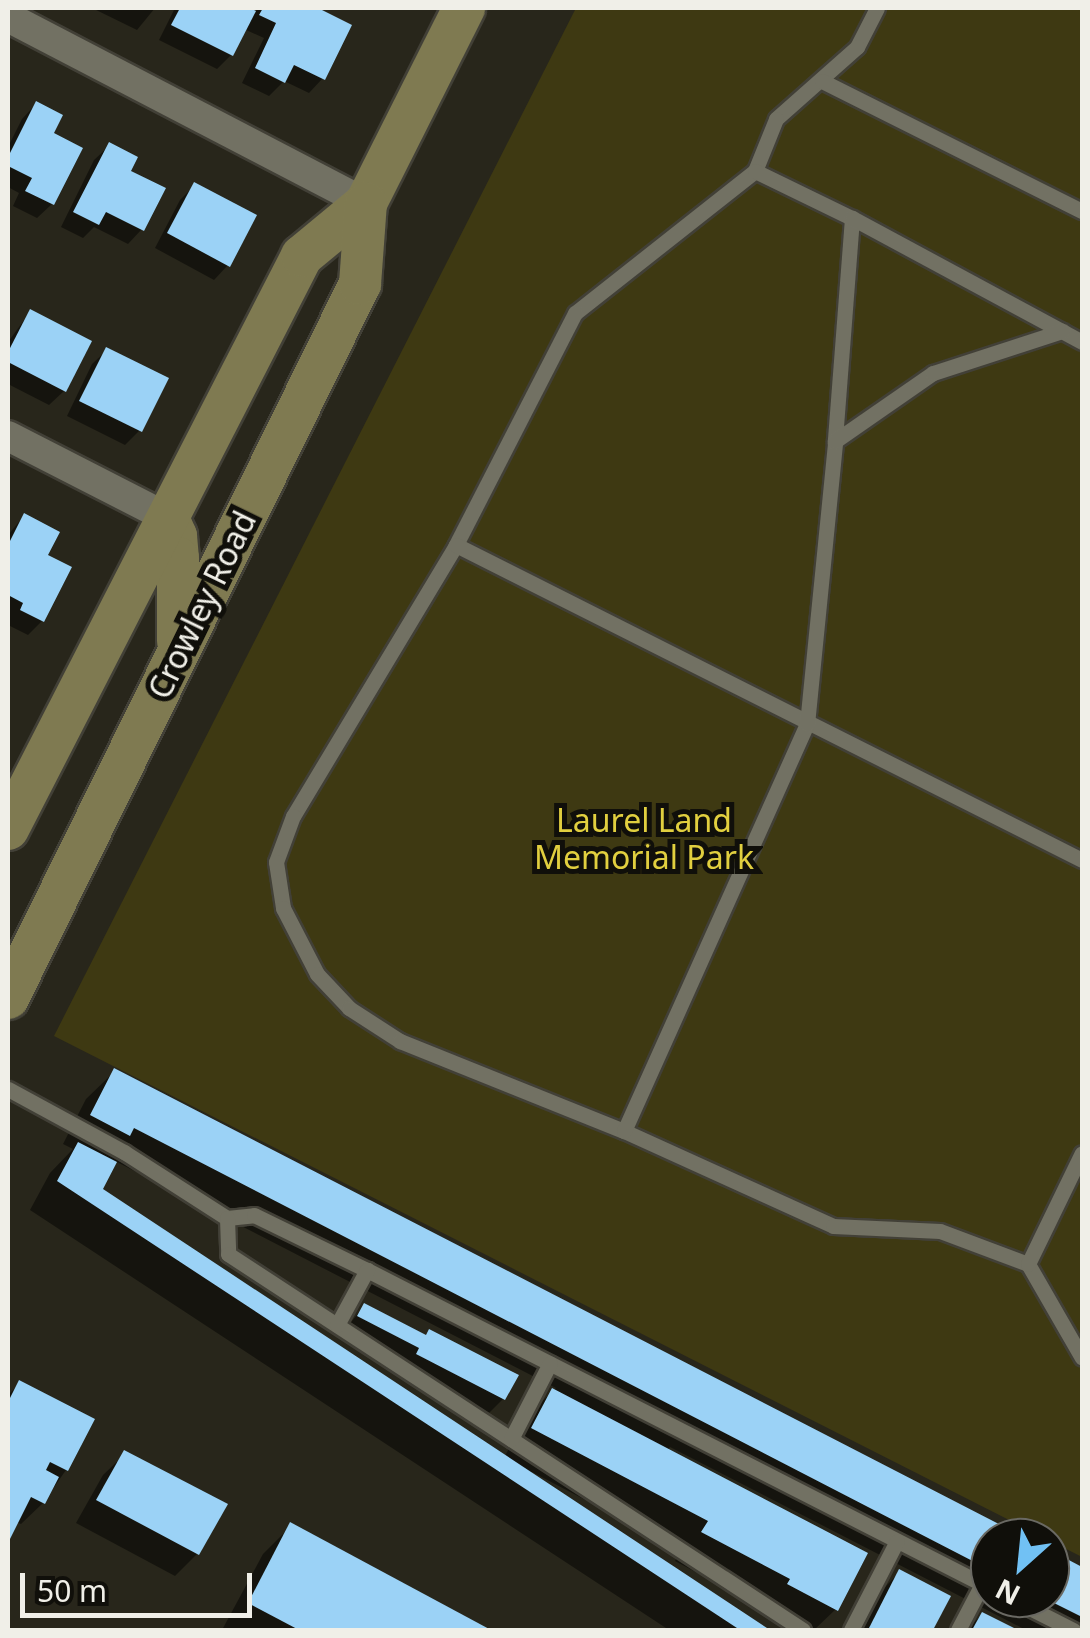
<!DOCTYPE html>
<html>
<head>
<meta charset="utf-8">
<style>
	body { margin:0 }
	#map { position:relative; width:1090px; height:1638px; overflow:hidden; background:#28261b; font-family:"Noto Sans",sans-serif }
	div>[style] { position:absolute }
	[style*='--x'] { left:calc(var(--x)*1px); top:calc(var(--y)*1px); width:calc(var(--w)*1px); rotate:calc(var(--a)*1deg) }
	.green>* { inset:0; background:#3e3912 }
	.shadow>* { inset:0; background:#0007 }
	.building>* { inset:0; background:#9bd2f6 }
	.roads { filter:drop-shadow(2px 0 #424037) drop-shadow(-2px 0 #424037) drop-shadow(0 2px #424037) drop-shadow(0 -2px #424037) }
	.service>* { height:15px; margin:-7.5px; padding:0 7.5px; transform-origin:7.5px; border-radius:7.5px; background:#727163 }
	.minor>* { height:30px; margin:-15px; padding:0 15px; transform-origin:15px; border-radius:15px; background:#727163 }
	.secondary>* { height:42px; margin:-21px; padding:0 21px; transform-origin:21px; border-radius:21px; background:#7f7a51 }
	span { translate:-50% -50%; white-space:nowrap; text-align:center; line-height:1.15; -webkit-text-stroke:10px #100f0a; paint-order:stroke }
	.street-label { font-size:32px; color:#f0efe8 }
	.park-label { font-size:32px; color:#e1cf3f }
	.frame { position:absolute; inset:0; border:10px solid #f0efe8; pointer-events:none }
	.north { position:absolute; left:970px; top:1518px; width:100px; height:100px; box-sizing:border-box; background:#100f0a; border:2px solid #6a6963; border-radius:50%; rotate:207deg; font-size:28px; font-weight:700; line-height:40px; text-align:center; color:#f0efe8 }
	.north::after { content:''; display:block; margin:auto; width:35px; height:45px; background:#71c1f4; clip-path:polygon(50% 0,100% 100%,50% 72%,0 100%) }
	.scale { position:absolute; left:20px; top:1573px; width:232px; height:45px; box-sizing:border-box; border:5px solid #f0efe8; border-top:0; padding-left:12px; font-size:30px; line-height:35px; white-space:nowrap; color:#f0efe8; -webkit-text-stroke:8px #100f0a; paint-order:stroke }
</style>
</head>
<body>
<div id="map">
	<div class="green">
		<i style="clip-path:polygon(576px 8px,1082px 8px,1082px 1557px,54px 1036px)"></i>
	</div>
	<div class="shadow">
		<i style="clip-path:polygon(92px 8px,155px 8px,137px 30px)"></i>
		<i style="clip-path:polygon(175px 8px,244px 8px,255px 13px,258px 8px,312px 8px,349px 26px,323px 78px,309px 93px,284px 81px,269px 96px,242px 83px,264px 38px,244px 29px,231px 55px,217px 69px,159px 40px)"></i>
		<i style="clip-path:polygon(36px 104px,50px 134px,52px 204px,37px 218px,13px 206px,19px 193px,8px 187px,8px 147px,22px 119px)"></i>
		<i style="clip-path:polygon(109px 146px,128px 172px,142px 229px,128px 244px,94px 227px,83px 238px,61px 227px,94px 160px)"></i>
		<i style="clip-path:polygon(195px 185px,228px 265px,214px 280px,155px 248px,180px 200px)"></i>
		<i style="clip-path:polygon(30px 312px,89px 342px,64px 391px,49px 405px,8px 384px,8px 342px)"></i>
		<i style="clip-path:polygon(107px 350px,140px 430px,125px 445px,67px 416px,92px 364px)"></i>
		<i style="clip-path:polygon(24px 516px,45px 556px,42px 621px,28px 635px,8px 625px,8px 535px)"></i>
		<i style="clip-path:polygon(evenodd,115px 1071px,1020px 1538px,990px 1538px,990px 1598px,1050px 1598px,1050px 1553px,1082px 1570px,1082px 1630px,1026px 1630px,670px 1447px,667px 1451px,836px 1609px,814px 1630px,794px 1630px,761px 1613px,763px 1608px,675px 1561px,681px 1550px,532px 1472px,530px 1475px,766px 1630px,669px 1630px,30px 1210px,50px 1173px,73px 1149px,63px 1144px,86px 1099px,115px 1071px,115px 1161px,556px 1388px,524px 1419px,504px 1458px,99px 1190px,115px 1161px)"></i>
		<i style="clip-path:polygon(364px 1306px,503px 1399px,489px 1413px,403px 1369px,344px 1331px)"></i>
		<i style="clip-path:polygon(20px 1383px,66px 1470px,43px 1503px,21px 1524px,16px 1522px,8px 1537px,8px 1395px)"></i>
		<i style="clip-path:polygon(125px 1454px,197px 1554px,175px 1576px,76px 1523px,103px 1475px)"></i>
		<i style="clip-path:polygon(291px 1526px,486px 1630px,222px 1630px,263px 1554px)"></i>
		<i style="clip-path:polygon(900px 1572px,947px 1597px,930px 1630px,859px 1630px,878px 1594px)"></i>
		<i style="clip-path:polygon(982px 1615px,1013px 1630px,966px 1630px)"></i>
	</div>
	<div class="building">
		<i style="clip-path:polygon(180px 8px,250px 8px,256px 11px,233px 56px,171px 25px)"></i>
		<i style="clip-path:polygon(263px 8px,318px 8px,352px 25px,325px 80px,294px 65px,285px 83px,255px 68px,276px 23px,259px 15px)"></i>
		<i style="clip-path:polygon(36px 101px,63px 115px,54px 133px,83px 148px,54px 205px,25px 191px,32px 178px,8px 166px,8px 157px)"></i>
		<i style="clip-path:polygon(109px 142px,138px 157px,131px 171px,166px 188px,144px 231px,106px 212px,99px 225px,73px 212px)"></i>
		<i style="clip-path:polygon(194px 182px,257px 215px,230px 267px,167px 233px)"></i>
		<i style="clip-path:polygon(30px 309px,92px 341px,66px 392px,8px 362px,8px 352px)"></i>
		<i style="clip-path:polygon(106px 347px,169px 378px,142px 432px,79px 401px)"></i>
		<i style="clip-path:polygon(24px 513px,60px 532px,48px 555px,72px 567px,44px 622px,20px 610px,23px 603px,8px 595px,8px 545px)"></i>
		<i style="clip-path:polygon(114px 1068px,1026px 1538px,990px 1538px,990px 1570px,134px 1128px,130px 1136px,90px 1115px)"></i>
		<i style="clip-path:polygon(78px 1142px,117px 1162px,103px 1189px,770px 1630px,740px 1630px,57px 1181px)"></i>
		<i style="clip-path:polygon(364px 1303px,426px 1335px,429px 1329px,519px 1375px,505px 1400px,416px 1354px,419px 1348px,357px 1316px)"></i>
		<i style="clip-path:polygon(19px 1380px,95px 1419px,68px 1471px,50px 1462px,46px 1470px,59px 1477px,45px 1504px,31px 1497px,8px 1543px,8px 1402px)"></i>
		<i style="clip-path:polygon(552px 1388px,868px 1553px,838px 1611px,787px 1584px,790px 1579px,701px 1532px,708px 1521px,531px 1428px)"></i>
		<i style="clip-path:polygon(124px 1450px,228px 1504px,199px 1555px,96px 1500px)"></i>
		<i style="clip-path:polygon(290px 1522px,491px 1630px,299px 1630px,248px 1603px)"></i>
		<i style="clip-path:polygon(1050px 1550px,1082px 1567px,1082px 1617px,1050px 1601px)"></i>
		<i style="clip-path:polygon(899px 1569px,951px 1596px,933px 1630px,868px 1630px)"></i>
		<i style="clip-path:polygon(982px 1612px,1018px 1630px,972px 1630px)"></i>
	</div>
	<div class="roads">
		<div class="service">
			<i style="--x:877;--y:8;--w:44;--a:117.1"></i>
			<i style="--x:857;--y:47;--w:108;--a:138.4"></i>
			<i style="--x:776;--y:119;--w:56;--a:112"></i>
			<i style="--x:755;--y:171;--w:229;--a:141.7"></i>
			<i style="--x:575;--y:313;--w:261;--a:117.2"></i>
			<i style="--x:456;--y:545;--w:316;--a:121"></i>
			<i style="--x:293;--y:816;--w:49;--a:110.3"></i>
			<i style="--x:276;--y:862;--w:47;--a:81.3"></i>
			<i style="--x:283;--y:908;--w:74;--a:62.7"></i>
			<i style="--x:317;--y:974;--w:47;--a:46.7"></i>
			<i style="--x:349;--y:1008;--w:61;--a:32.9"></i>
			<i style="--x:400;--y:1041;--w:241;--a:21.9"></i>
			<i style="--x:624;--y:1131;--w:230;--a:24.4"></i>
			<i style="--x:833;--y:1226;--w:107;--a:2.7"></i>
			<i style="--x:940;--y:1231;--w:94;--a:20.6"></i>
			<i style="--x:1028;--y:1264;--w:108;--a:60.1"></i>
			<i style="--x:822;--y:81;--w:291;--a:26.6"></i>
			<i style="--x:755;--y:171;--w:108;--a:25.9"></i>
			<i style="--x:852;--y:218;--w:224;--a:94.4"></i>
			<i style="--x:852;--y:218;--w:261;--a:28.3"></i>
			<i style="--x:456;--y:545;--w:701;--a:26.71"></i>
			<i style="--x:8;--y:1089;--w:132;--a:28.5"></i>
			<i style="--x:124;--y:1152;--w:122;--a:32.7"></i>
			<i style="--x:227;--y:1218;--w:27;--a:-6"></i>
			<i style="--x:254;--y:1215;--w:126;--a:26"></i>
			<i style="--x:367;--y:1270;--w:699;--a:27.04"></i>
			<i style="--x:624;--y:1131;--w:446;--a:-65.8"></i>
			<i style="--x:807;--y:724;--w:284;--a:-84.3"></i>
			<i style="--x:835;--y:441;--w:119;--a:-34.8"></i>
			<i style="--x:933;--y:373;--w:136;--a:-18"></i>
			<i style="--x:227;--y:1218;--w:36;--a:88"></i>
			<i style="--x:228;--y:1254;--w:687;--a:33.18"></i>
			<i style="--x:1028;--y:1264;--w:123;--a:-64.1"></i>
			<i style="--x:337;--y:1325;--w:63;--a:-61.4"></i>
			<i style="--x:511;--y:1439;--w:85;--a:-62.8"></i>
			<i style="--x:1010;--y:1598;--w:71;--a:26.9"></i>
			<i style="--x:851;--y:1630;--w:100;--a:-62.7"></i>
			<i style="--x:958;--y:1630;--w:52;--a:-62.4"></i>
		</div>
		<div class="minor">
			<i style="--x:8;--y:17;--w:403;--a:27.5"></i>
			<i style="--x:8;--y:436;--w:180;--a:27.1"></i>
		</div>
		<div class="secondary">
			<i style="--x:168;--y:518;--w:20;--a:66"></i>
			<i style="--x:176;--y:536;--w:22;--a:85"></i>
			<i style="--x:178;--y:558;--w:83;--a:90"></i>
			<i style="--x:8;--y:829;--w:644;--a:-62.84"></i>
			<i style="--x:302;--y:256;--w:83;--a:-39.6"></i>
			<i style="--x:366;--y:203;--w:218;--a:-63.3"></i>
			<i style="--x:8;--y:998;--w:796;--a:-63.76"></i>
			<i style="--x:360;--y:284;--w:81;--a:-85.8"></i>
		</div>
	</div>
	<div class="street-label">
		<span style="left:202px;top:605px;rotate:-64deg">Crowley Road</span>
	</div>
	<div class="park-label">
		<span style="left:644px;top:839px">Laurel Land<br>Memorial Park</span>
	</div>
	<div class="frame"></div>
	<div class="north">N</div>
	<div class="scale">50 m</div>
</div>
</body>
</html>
